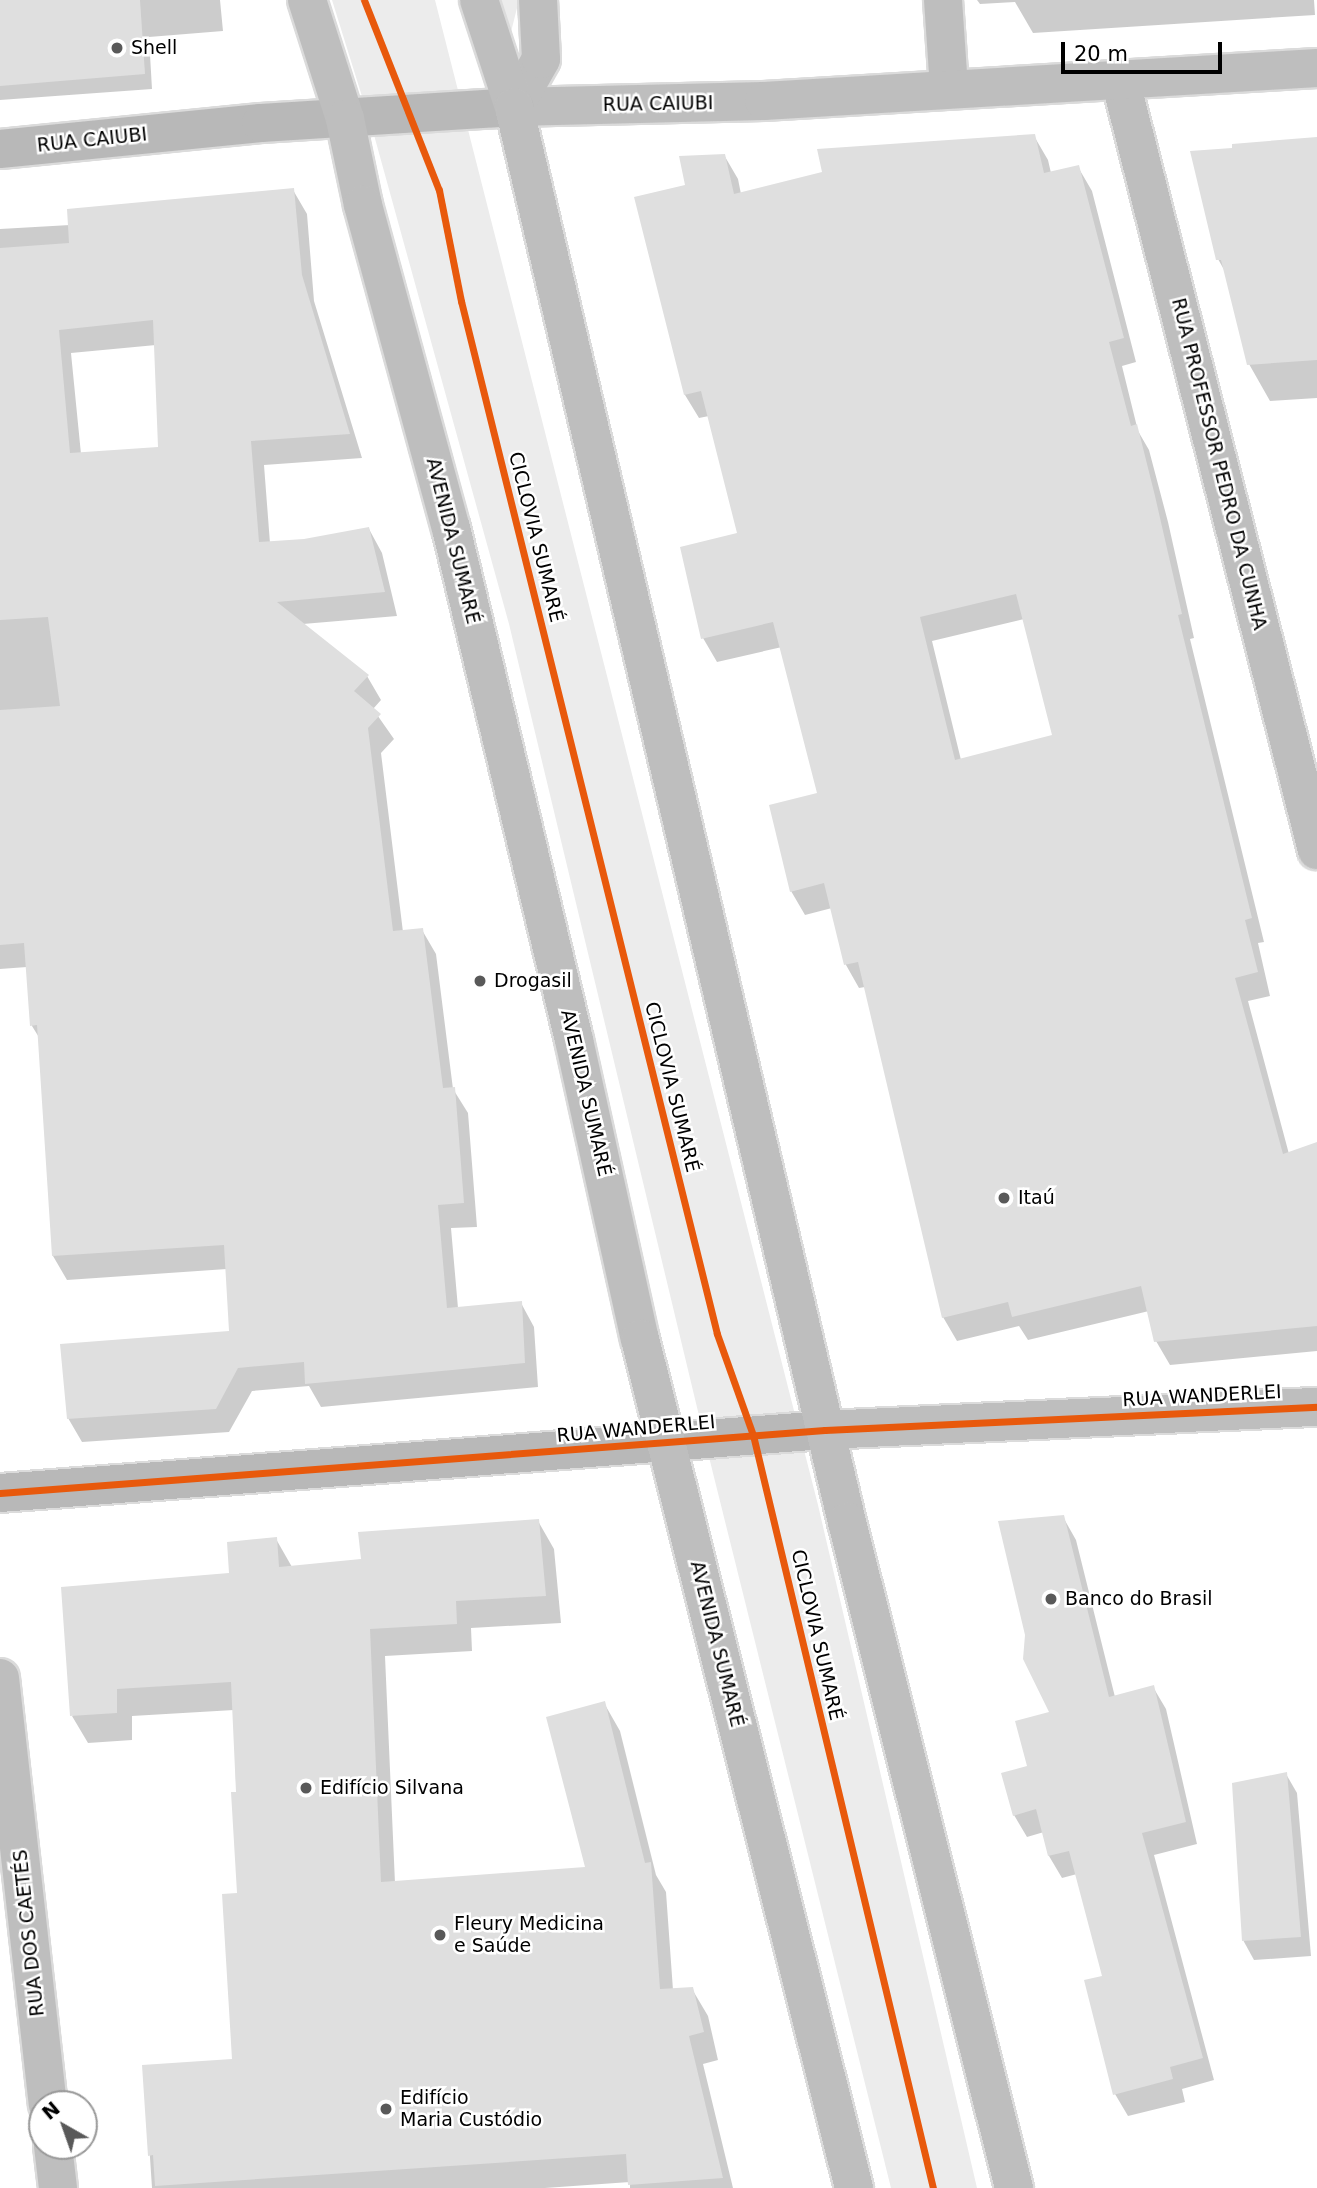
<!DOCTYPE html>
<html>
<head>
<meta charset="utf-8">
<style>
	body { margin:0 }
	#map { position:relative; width:1317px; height:2188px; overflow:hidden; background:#fff; font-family:"DejaVu Sans",sans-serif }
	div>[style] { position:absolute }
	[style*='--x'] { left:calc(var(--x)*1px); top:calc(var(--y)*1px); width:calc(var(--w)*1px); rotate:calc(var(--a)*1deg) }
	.green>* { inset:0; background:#ececec }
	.shadow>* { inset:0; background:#0003 }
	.building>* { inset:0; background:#dfdfdf }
	.roads { filter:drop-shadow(2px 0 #dbdbdb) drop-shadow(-2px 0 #dbdbdb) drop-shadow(0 2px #dbdbdb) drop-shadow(0 -2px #dbdbdb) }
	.street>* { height:38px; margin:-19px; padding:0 19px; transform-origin:19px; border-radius:19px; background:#bebebe }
	.secondary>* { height:38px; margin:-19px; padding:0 19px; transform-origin:19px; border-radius:19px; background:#b8b8b8 }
	.primary>* { height:38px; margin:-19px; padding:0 19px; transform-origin:19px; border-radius:19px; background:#bebebe }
	.cycleway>* { height:7px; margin:-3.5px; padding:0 3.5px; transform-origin:3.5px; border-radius:3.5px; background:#e8590c }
	.dots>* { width:19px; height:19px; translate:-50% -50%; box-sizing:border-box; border:4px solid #fff; border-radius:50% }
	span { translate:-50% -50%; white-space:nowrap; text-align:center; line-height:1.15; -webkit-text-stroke:5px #fff; paint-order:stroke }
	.poi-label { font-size:19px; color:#000 }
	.left { translate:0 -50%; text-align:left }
	.street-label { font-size:19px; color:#000 }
	.north { position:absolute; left:28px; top:2090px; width:70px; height:70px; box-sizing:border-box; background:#fff; border:2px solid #999; border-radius:50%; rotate:320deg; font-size:19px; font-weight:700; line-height:28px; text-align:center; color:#000 }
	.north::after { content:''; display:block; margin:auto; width:24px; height:32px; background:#595959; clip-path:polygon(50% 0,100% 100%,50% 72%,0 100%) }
	.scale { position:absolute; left:1061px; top:42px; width:161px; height:32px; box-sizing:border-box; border:4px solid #000; border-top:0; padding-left:9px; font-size:21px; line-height:24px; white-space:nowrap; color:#000; -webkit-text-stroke:5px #fff; paint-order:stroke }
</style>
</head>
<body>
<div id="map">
	<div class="green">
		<i style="clip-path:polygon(332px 0,435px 0,818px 1505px,977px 2188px,891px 2188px,707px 1449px,509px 624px,374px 135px)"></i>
		<i style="clip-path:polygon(499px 0,519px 0,511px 32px)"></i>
	</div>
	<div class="shadow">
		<i style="clip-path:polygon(0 0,220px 0,223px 31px,149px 37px,152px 89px,0 100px)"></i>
		<i style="clip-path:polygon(977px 0,1314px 0,1315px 15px,1033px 33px,1015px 2px,980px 4px)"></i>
		<i style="clip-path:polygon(evenodd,1034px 136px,1048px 160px,1051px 173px,1078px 167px,1092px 191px,1136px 362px,1122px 366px,1138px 431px,1149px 450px,1168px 522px,1194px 638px,1190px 639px,1264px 942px,1258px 943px,1270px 996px,1248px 1001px,1289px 1154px,1317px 1144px,1317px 1351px,1170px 1365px,1156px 1341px,1149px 1311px,1028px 1340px,1019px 1326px,957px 1341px,943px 1317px,865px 987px,859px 988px,846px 965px,832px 908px,805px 915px,791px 891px,819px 795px,782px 647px,717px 662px,703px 638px,739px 534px,709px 416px,699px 418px,685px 395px,688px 186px,724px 155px,738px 179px,741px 194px,1034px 136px,1024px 619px,1054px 736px,961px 760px,932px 641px,1024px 619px)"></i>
		<i style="clip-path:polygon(1317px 139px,1317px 398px,1270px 401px,1249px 364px,1227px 275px,1218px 259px)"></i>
		<i style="clip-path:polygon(evenodd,293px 190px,307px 214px,314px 301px,362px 458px,264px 465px,270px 543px,305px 541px,369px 529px,382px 553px,397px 616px,303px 624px,367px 676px,381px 700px,373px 709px,394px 739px,381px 753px,403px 932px,422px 930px,436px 954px,453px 1089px,468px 1113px,477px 1227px,451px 1228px,458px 1308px,521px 1303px,534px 1327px,538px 1387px,321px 1407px,309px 1386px,252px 1391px,229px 1432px,82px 1442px,68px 1418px,231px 1332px,227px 1269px,67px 1280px,53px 1256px,40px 1039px,32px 1026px,27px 967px,0 969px,0 229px,70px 225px,293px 190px,156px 345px,160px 449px,81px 454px,71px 353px,156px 345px)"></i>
		<i style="clip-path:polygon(1063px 1517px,1076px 1540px,1115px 1697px,1153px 1687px,1166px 1709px,1197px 1844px,1154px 1855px,1214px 2080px,1182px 2089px,1185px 2102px,1128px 2116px,1115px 2094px,1104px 1977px,1077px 1874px,1062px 1878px,1049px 1856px,1044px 1832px,1027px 1837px,1014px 1815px,1052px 1713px)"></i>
		<i style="clip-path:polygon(538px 1521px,554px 1549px,561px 1623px,471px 1628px,472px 1651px,385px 1656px,395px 1883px,588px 1869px,604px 1703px,620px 1731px,656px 1875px,666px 1892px,673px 1990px,692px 1989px,708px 2016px,718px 2060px,703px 2064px,733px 2188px,630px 2188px,630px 2182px,545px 2188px,152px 2188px,144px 2067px,234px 2061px,239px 1894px,234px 1710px,132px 1716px,132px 1740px,88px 1743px,72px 1716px,231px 1575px,276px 1539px,292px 1567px,363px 1560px)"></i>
		<i style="clip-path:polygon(1286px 1774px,1297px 1793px,1311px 1956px,1254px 1960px,1243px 1940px)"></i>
	</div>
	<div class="building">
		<i style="clip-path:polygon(0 0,140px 0,145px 74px,0 86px)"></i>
		<i style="clip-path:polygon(evenodd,1035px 134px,1044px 173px,1079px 165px,1124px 338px,1109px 342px,1131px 426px,1137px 424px,1155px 496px,1182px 614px,1178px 615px,1252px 918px,1245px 920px,1258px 972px,1235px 978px,1283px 1154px,1317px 1142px,1317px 1326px,1154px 1342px,1141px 1286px,1012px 1317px,1008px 1302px,942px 1318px,858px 962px,844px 965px,824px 883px,790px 892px,769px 805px,817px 793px,773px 622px,701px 639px,680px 547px,737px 533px,701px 391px,684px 395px,634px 197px,685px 185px,679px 156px,725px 154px,734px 194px,822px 172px,817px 149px,1035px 134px,1016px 594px,1052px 735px,955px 760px,920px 617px,1016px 594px)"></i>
		<i style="clip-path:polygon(1317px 137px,1317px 360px,1247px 365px,1221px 260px,1216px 260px,1190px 151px,1232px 148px,1232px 144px)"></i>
		<i style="clip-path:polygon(evenodd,294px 188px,302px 275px,350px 434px,251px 441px,259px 542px,304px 539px,369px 527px,385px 592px,277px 602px,369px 675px,354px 691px,381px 714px,368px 728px,393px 931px,423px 928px,443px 1088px,455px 1087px,464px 1203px,438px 1205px,447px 1308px,522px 1301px,525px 1363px,305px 1384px,304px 1362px,238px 1368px,216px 1409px,67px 1419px,60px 1344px,229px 1331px,224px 1245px,52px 1256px,37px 1025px,30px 1026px,24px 943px,0 945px,0 710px,60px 706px,48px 617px,0 620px,0 248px,69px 243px,67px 209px,294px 188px,153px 320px,158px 447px,70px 453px,59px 330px,153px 320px)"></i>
		<i style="clip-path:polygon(1064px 1515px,1109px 1697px,1154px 1685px,1186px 1822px,1142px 1833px,1203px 2058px,1170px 2067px,1173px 2079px,1113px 2095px,1084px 1980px,1102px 1976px,1069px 1851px,1048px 1856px,1036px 1809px,1013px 1816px,1001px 1773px,1027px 1766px,1015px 1721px,1049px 1712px,1023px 1659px,1025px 1635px,998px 1521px)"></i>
		<i style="clip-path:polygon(539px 1519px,546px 1596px,456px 1601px,457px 1624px,370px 1629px,381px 1882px,585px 1867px,546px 1717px,605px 1701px,645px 1863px,651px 1862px,660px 1989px,693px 1987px,704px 2032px,689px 2036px,723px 2178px,628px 2185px,626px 2154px,155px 2186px,153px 2155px,148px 2156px,142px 2065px,232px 2059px,222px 1894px,237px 1893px,231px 1792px,236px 1792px,231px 1682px,117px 1689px,117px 1713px,70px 1716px,61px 1587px,229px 1573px,227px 1542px,277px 1537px,279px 1567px,361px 1559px,358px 1532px)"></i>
		<i style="clip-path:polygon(1287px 1772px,1301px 1937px,1242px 1941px,1232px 1783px)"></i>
	</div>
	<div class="roads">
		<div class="street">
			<i style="--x:943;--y:0;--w:89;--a:86.1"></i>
			<i style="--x:1120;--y:79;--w:796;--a:75.67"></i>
			<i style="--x:514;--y:107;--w:250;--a:-1.4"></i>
			<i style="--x:764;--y:101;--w:554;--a:-3.42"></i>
			<i style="--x:514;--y:107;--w:55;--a:-60.6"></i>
			<i style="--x:541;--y:59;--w:59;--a:-92.9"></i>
			<i style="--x:825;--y:1430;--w:493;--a:-2.7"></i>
			<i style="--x:0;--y:1678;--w:429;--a:83.6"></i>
			<i style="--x:53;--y:2146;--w:42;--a:83.2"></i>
		</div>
		<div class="secondary">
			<i style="--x:0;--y:149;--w:262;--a:-5.7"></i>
			<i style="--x:261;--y:123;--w:254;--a:-3.6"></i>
			<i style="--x:0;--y:1493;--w:827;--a:-4.37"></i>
		</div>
		<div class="primary">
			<i style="--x:307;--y:0;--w:125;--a:72.3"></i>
			<i style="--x:345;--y:119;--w:88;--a:78.2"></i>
			<i style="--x:363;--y:205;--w:335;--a:74.8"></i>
			<i style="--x:451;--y:528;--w:527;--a:76.49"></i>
			<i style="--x:574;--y:1040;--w:306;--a:77.6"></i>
			<i style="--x:640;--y:1339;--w:876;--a:75.85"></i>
			<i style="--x:479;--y:0;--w:113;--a:71.9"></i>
			<i style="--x:514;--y:107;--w:1454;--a:76.76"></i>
			<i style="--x:847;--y:1522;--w:687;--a:75.92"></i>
		</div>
	</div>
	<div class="cycleway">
		<i style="--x:364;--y:0;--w:204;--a:68.5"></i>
		<i style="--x:439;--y:190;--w:113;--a:78.8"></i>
		<i style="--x:461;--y:301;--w:1064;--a:76.08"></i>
		<i style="--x:717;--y:1334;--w:107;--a:70.4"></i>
		<i style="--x:753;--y:1435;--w:774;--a:76.56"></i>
		<i style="--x:0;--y:1493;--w:827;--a:-4.37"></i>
		<i style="--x:825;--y:1430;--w:493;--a:-2.7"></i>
	</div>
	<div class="dots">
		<i style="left:117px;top:48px;background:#595959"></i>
		<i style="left:480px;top:981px;background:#595959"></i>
		<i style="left:1004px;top:1198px;background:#595959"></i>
		<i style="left:1051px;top:1599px;background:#595959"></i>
		<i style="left:306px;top:1788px;background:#595959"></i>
		<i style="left:440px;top:1935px;background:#595959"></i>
		<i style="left:386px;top:2109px;background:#595959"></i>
	</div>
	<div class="poi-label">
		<span class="left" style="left:131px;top:48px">Shell</span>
		<span class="left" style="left:494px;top:981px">Drogasil</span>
		<span class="left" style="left:1018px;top:1198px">Itaú</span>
		<span class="left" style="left:1065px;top:1599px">Banco do Brasil</span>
		<span class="left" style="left:320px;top:1788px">Edifício Silvana</span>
		<span class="left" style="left:454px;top:1935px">Fleury Medicina<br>e Saúde</span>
		<span class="left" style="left:400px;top:2109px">Edifício<br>Maria Custódio</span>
	</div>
	<div class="street-label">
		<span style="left:658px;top:104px;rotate:-1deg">RUA CAIUBI</span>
		<span style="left:92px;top:140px;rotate:-6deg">RUA CAIUBI</span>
		<span style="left:1219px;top:464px;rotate:76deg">RUA PROFESSOR PEDRO DA CUNHA</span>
		<span style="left:536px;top:537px;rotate:76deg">CICLOVIA SUMARÉ</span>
		<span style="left:453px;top:541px;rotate:76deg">AVENIDA SUMARÉ</span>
		<span style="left:672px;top:1087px;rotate:76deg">CICLOVIA SUMARÉ</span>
		<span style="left:586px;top:1093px;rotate:77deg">AVENIDA SUMARÉ</span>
		<span style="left:1202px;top:1396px;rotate:-3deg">RUA WANDERLEI</span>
		<span style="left:636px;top:1429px;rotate:-5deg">RUA WANDERLEI</span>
		<span style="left:817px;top:1635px;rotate:77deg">CICLOVIA SUMARÉ</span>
		<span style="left:717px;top:1644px;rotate:76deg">AVENIDA SUMARÉ</span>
		<span style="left:29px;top:1933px;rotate:-96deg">RUA DOS CAETÉS</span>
	</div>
	<div class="north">N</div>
	<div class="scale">20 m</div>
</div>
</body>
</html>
